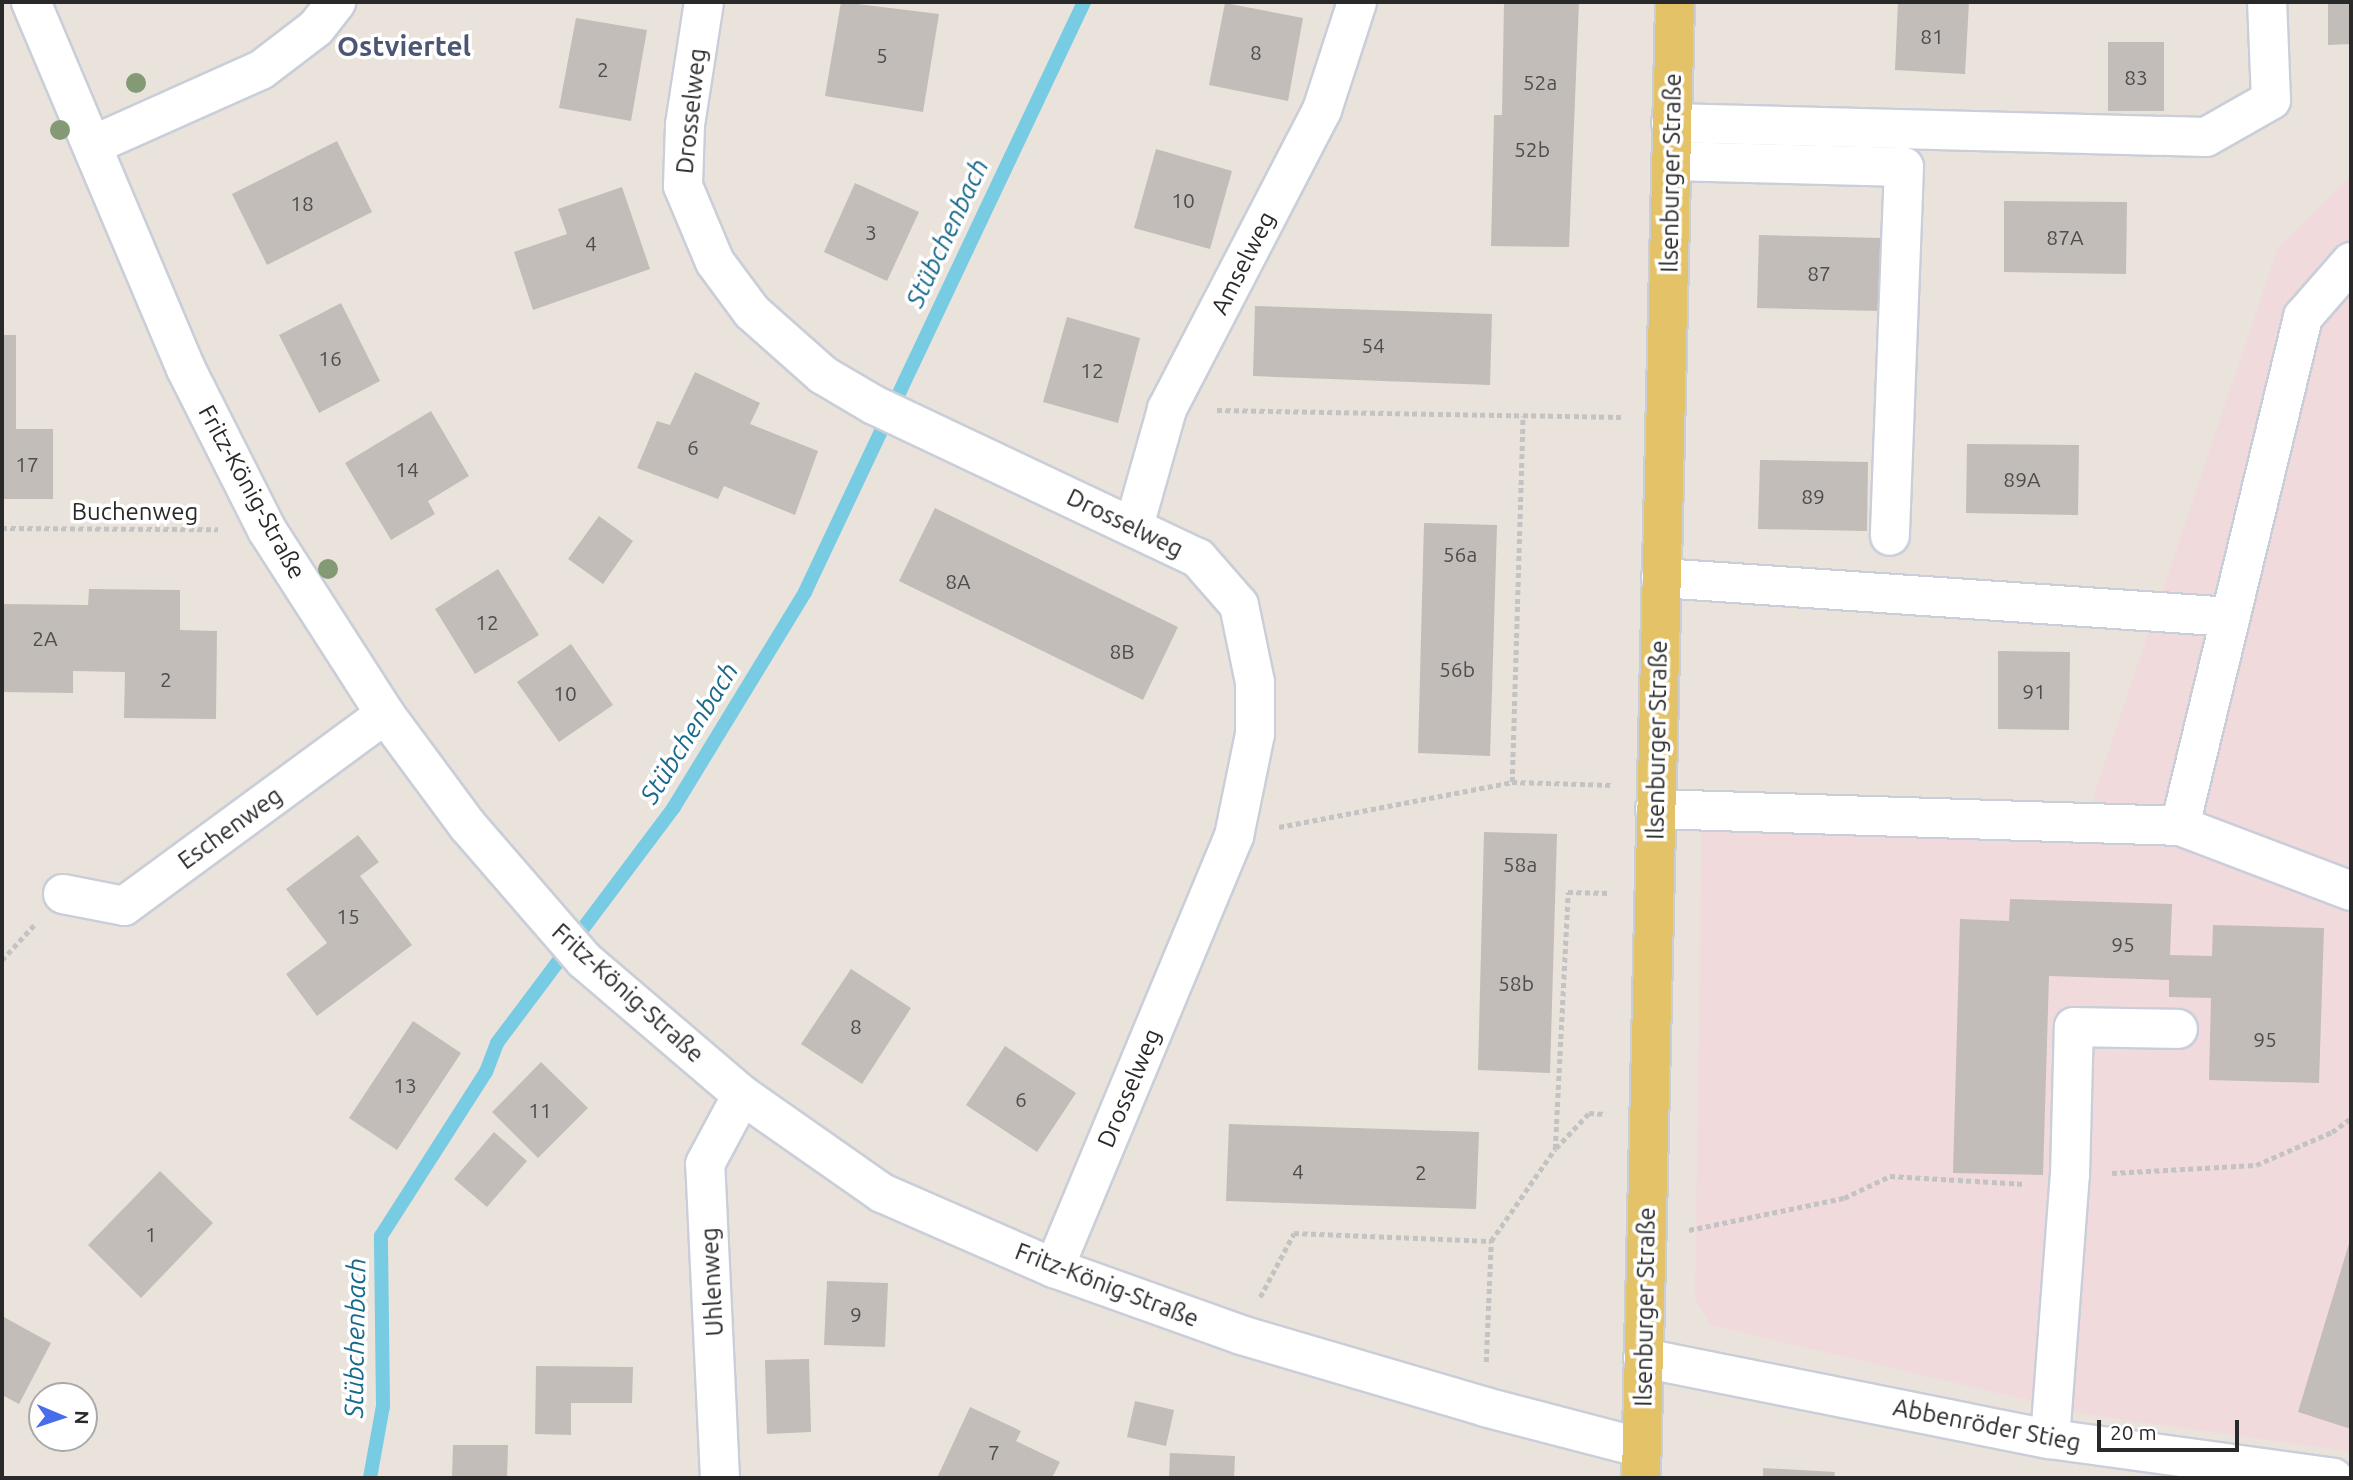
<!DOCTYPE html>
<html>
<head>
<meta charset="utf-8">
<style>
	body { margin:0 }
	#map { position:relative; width:2353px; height:1480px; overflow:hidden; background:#eae3dc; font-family:Ubuntu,sans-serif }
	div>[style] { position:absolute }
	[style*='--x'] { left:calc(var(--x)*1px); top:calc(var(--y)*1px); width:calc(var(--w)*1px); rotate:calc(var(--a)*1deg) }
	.medical>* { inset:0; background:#f0dadc }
	.stream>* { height:14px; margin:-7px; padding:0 7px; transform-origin:7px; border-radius:7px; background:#77cbe3 }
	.building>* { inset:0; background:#c2bdb8 }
	.path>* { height:4.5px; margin-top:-2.25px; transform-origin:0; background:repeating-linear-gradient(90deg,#c3c3c3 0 5px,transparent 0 8.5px) }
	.roads { filter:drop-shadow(2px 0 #caced9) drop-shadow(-2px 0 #caced9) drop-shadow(0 2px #caced9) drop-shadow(0 -2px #caced9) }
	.minor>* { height:38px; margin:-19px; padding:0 19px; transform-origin:19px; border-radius:19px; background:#fff }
	.major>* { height:38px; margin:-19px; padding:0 19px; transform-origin:19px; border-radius:19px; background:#e4c267 }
	.trees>* { width:20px; height:20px; margin:-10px; border-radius:50%; background:#839a75 }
	span { translate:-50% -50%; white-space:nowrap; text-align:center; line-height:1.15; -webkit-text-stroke:7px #fff; paint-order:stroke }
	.number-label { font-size:21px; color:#4f4e4d }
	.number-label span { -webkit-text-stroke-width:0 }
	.street-label { font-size:24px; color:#292929 }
	.water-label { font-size:26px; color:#19698d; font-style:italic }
	.quarter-label { font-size:28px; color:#4d5675; font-weight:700 }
	.frame { position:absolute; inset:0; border:4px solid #292929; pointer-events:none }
	.north { position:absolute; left:28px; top:1382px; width:70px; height:70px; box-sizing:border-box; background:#fff; border:2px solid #a9a9a9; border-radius:50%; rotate:92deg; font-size:19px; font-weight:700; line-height:28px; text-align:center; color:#292929 }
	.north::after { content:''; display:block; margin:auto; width:24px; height:32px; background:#496dea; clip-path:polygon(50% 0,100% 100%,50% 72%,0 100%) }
	.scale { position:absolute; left:2097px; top:1420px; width:142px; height:32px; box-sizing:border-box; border:4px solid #292929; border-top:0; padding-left:9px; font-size:21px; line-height:24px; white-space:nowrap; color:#292929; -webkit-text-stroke:5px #fff; paint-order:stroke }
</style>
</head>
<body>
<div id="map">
	<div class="medical">
		<i style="clip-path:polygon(2351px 176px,2351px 1452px,2085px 1414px,1711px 1325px,1695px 1299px,1702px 795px,2090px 807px,2278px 247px)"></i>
	</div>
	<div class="stream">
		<i style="--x:370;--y:1478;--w:73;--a:-79.8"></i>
		<i style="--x:383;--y:1406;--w:170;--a:-90.7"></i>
		<i style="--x:381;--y:1236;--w:195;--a:-57.4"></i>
		<i style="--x:486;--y:1072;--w:31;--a:-69"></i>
		<i style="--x:497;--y:1043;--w:295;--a:-53.1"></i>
		<i style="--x:674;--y:807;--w:252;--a:-58.6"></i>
		<i style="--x:805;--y:592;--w:653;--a:-64.69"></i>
	</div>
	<div class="building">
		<i style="clip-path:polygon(841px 2px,939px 14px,923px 112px,825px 96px)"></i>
		<i style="clip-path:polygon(1504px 2px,1579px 2px,1569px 247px,1491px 246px,1494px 115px,1502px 115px)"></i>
		<i style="clip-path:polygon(1898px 2px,1969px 2px,1965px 74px,1895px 70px)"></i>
		<i style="clip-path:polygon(2328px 2px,2351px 2px,2351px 44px,2328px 45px)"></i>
		<i style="clip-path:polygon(1225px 3px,1303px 18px,1288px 101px,1209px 85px)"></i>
		<i style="clip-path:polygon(576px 18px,647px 30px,631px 121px,559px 108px)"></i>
		<i style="clip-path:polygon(2108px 42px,2164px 42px,2164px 111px,2108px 111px)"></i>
		<i style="clip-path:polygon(337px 141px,372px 212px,267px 265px,232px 194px)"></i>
		<i style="clip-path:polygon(1156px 149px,1232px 171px,1210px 249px,1134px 228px)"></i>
		<i style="clip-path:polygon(855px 183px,919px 212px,887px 281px,824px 252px)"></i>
		<i style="clip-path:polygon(622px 187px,650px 269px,533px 310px,514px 252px,567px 234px,558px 209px)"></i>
		<i style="clip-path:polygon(2004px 201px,2127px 202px,2126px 274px,2004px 272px)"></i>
		<i style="clip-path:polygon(1759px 235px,1881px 238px,1878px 311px,1757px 308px)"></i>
		<i style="clip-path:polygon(341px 303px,380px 381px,319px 413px,279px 335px)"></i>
		<i style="clip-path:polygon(1255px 306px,1492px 314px,1490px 385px,1253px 376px)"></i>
		<i style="clip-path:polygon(1067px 317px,1140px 338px,1118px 423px,1043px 402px)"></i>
		<i style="clip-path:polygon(2px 335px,16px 335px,16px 429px,53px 429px,53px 499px,2px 499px)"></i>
		<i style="clip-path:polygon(695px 372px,760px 403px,750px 424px,818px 451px,795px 515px,724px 486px,718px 499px,637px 468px,657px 421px,670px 425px)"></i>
		<i style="clip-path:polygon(431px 411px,469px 476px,428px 501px,435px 514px,391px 540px,345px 463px)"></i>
		<i style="clip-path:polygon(1967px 444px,2079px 445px,2078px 515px,1966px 513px)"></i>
		<i style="clip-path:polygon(1760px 460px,1868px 462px,1867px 531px,1758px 529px)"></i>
		<i style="clip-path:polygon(935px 508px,1178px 627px,1143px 700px,899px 581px)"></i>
		<i style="clip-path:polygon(599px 516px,633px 541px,603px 584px,568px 559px)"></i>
		<i style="clip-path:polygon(1424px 523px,1497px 525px,1490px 756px,1418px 753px)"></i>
		<i style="clip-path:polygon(498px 569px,539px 635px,475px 674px,435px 609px)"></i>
		<i style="clip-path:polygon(89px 589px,180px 590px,180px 630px,217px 631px,216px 719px,124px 718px,125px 672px,73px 671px,73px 693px,2px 692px,2px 604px,88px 605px)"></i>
		<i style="clip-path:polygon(571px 644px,613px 705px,559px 742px,517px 682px)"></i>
		<i style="clip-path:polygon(1998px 651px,2070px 652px,2069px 730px,1998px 729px)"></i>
		<i style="clip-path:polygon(1484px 832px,1557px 834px,1550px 1073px,1478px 1070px)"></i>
		<i style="clip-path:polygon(358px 835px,379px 862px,360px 876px,412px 945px,317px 1016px,286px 974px,327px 943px,286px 889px)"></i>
		<i style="clip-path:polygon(2010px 899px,2172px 904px,2170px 955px,2212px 956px,2213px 925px,2324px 928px,2319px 1083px,2209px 1080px,2211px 998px,2169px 997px,2169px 980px,2049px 976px,2043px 1175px,1953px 1173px,1960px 919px,2009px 921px)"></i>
		<i style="clip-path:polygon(851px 969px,911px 1008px,862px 1084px,801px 1044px)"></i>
		<i style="clip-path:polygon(413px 1021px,461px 1053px,397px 1150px,349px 1118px)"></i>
		<i style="clip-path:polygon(1005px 1046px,1076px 1093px,1037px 1152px,966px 1105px)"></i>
		<i style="clip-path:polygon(541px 1062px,588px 1108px,538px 1158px,492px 1112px)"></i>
		<i style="clip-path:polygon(1229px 1124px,1479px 1132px,1476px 1209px,1226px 1201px)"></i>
		<i style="clip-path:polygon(494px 1132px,527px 1161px,487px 1207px,454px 1179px)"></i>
		<i style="clip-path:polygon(160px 1171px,213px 1223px,141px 1298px,88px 1245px)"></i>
		<i style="clip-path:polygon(2351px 1237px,2351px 1429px,2298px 1412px)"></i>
		<i style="clip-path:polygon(827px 1281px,888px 1283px,885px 1347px,824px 1345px)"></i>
		<i style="clip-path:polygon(2px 1316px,51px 1343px,19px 1404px,2px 1395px)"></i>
		<i style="clip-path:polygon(809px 1359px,811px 1432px,767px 1434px,765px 1360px)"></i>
		<i style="clip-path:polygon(536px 1366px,633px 1367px,632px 1403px,571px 1403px,571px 1435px,535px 1434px)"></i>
		<i style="clip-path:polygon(1135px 1401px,1174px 1410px,1166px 1446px,1127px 1437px)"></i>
		<i style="clip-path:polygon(970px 1407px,1021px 1431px,1016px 1441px,1060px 1462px,1052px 1478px,937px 1478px)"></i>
		<i style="clip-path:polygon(453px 1445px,508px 1445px,507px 1478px,452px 1478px)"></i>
		<i style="clip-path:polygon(1170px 1453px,1235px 1456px,1234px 1478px,1169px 1478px)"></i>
		<i style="clip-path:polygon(1763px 1468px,1835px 1472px,1834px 1478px,1763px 1478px)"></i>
	</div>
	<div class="path">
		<i style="--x:1217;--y:410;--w:404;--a:1"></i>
		<i style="--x:2;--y:528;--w:216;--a:0.3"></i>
		<i style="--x:1512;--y:782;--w:366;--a:-88.3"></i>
		<i style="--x:1279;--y:827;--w:237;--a:-10.9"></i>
		<i style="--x:1512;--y:782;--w:101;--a:1.7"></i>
		<i style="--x:2;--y:960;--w:49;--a:-47.5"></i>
		<i style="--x:1556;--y:1148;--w:48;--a:-46.7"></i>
		<i style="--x:1589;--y:1113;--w:17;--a:3"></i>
		<i style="--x:2112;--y:1173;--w:144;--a:-3.2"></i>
		<i style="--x:2256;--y:1165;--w:83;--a:-23.5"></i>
		<i style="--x:2332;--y:1132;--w:24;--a:-36"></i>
		<i style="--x:1689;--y:1230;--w:158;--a:-11.7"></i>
		<i style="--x:1844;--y:1198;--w:51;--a:-25.6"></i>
		<i style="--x:1890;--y:1176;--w:135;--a:3.4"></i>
		<i style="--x:1260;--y:1297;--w:72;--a:-62"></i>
		<i style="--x:1294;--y:1233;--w:197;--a:2.3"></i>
		<i style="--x:1491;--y:1241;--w:112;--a:-55.2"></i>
		<i style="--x:1555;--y:1149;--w:257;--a:-87.1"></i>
		<i style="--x:1568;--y:892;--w:42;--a:1.4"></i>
		<i style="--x:1486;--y:1362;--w:121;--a:-87.6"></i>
	</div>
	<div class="roads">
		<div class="minor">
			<i style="--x:31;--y:2;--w:398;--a:67.1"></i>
			<i style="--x:186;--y:369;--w:180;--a:63.3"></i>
			<i style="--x:267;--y:530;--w:219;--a:57.3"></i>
			<i style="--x:385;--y:714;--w:139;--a:53.5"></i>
			<i style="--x:468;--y:826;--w:177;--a:49.1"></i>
			<i style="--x:584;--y:960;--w:208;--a:40.5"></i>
			<i style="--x:742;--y:1095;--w:171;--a:35"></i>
			<i style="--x:882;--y:1193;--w:188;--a:23.6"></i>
			<i style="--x:1054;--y:1268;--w:199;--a:19.7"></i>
			<i style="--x:1241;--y:1335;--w:254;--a:16.4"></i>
			<i style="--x:1485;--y:1407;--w:162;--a:14.6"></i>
			<i style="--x:704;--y:2;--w:124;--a:98.8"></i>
			<i style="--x:685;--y:125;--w:61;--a:91.9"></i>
			<i style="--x:683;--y:186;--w:82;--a:67.2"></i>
			<i style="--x:715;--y:262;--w:62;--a:53.5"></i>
			<i style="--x:752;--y:312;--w:95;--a:41.6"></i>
			<i style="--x:823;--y:375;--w:59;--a:30.5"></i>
			<i style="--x:874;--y:405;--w:358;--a:25.3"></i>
			<i style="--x:1198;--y:558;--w:62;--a:48.9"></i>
			<i style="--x:1239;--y:605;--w:79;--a:78.3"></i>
			<i style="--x:1255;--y:682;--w:52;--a:90"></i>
			<i style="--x:1255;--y:734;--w:104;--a:101.6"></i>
			<i style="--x:1234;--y:836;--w:468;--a:112.6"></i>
			<i style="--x:1671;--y:123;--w:535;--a:1.5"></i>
			<i style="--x:2206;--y:137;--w:75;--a:-29.6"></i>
			<i style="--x:2271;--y:100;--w:98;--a:-92.3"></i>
			<i style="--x:93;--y:145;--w:184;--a:-24.1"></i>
			<i style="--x:261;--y:70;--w:69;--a:-37.4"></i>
			<i style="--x:316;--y:28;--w:33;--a:-52"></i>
			<i style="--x:1672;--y:161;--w:232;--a:1.5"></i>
			<i style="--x:1904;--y:167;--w:369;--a:92.2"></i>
			<i style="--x:1134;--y:526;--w:122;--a:-74.2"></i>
			<i style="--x:1167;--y:409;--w:337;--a:-62.6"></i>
			<i style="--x:1322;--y:110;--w:114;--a:-72"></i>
			<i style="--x:1661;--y:578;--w:571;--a:3.91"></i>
			<i style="--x:1655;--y:809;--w:525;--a:1.85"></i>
			<i style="--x:2180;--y:826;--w:183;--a:20.8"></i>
			<i style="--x:2180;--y:826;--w:524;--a:-76.41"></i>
			<i style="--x:2303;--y:317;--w:73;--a:-48.9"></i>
			<i style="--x:63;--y:894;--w:62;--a:11.1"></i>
			<i style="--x:124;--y:906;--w:324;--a:-36.3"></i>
			<i style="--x:1643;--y:1358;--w:415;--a:11.3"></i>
			<i style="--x:2050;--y:1439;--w:286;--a:7.8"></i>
			<i style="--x:2050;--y:1439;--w:265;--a:-85.7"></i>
			<i style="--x:2070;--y:1175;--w:148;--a:-88.5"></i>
			<i style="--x:2074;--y:1027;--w:104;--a:1.1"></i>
			<i style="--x:720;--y:1478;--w:314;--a:-92.7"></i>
			<i style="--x:705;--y:1164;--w:78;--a:-61.8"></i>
		</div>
		<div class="major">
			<i style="--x:1641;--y:1478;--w:1476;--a:-88.68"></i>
		</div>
	</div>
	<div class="trees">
		<i style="left:136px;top:83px"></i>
		<i style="left:60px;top:130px"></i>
		<i style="left:328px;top:569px"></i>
	</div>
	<div class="number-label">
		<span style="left:1932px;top:36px">81</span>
		<span style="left:1256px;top:52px">8</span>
		<span style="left:882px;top:55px">5</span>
		<span style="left:603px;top:69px">2</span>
		<span style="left:2136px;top:77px">83</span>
		<span style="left:1540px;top:82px">52a</span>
		<span style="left:1532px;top:149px">52b</span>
		<span style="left:1183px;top:200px">10</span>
		<span style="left:302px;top:203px">18</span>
		<span style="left:871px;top:232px">3</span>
		<span style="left:2065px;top:237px">87A</span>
		<span style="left:591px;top:243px">4</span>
		<span style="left:1819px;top:273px">87</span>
		<span style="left:1373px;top:345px">54</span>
		<span style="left:330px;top:358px">16</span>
		<span style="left:1092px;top:370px">12</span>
		<span style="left:693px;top:447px">6</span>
		<span style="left:27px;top:464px">17</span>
		<span style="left:407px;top:469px">14</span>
		<span style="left:2022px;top:479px">89A</span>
		<span style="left:1813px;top:496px">89</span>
		<span style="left:1460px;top:554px">56a</span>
		<span style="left:958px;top:581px">8A</span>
		<span style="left:487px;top:622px">12</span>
		<span style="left:45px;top:638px">2A</span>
		<span style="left:1122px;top:651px">8B</span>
		<span style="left:1457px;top:669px">56b</span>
		<span style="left:166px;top:679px">2</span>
		<span style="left:2034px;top:691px">91</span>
		<span style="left:565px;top:693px">10</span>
		<span style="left:1520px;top:864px">58a</span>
		<span style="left:348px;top:916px">15</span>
		<span style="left:2123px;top:944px">95</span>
		<span style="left:1516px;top:983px">58b</span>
		<span style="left:856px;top:1026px">8</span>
		<span style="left:2265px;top:1039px">95</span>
		<span style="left:405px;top:1085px">13</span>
		<span style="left:1021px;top:1099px">6</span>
		<span style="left:540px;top:1110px">11</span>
		<span style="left:1298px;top:1171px">4</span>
		<span style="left:1421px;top:1172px">2</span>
		<span style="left:151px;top:1234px">1</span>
		<span style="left:856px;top:1314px">9</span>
		<span style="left:994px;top:1452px">7</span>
	</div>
	<div class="street-label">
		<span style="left:691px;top:111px;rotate:-84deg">Drosselweg</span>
		<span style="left:1671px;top:173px;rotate:-89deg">Ilsenburger Straße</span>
		<span style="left:1243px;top:263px;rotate:-63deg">Amselweg</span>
		<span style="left:252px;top:492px;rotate:61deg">Fritz-König-Straße</span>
		<span style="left:135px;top:512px">Buchenweg</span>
		<span style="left:1125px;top:523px;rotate:26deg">Drosselweg</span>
		<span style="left:1657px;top:740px;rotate:-89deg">Ilsenburger Straße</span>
		<span style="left:230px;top:828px;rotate:-36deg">Eschenweg</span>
		<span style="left:628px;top:993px;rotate:42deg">Fritz-König-Straße</span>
		<span style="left:1129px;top:1088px;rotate:-67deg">Drosselweg</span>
		<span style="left:712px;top:1282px;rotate:-93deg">Uhlenweg</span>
		<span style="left:1107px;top:1285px;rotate:21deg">Fritz-König-Straße</span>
		<span style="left:1645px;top:1307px;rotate:-89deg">Ilsenburger Straße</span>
		<span style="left:1987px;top:1425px;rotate:11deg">Abbenröder Stieg</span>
	</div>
	<div class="water-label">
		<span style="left:947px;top:233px;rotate:-65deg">Stübchenbach</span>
		<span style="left:689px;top:733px;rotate:-58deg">Stübchenbach</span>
		<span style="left:355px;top:1338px;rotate:-89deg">Stübchenbach</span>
	</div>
	<div class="quarter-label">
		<span style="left:404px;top:46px">Ostviertel</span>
	</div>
	<div class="frame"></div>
	<div class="north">N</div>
	<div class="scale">20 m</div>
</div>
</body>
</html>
